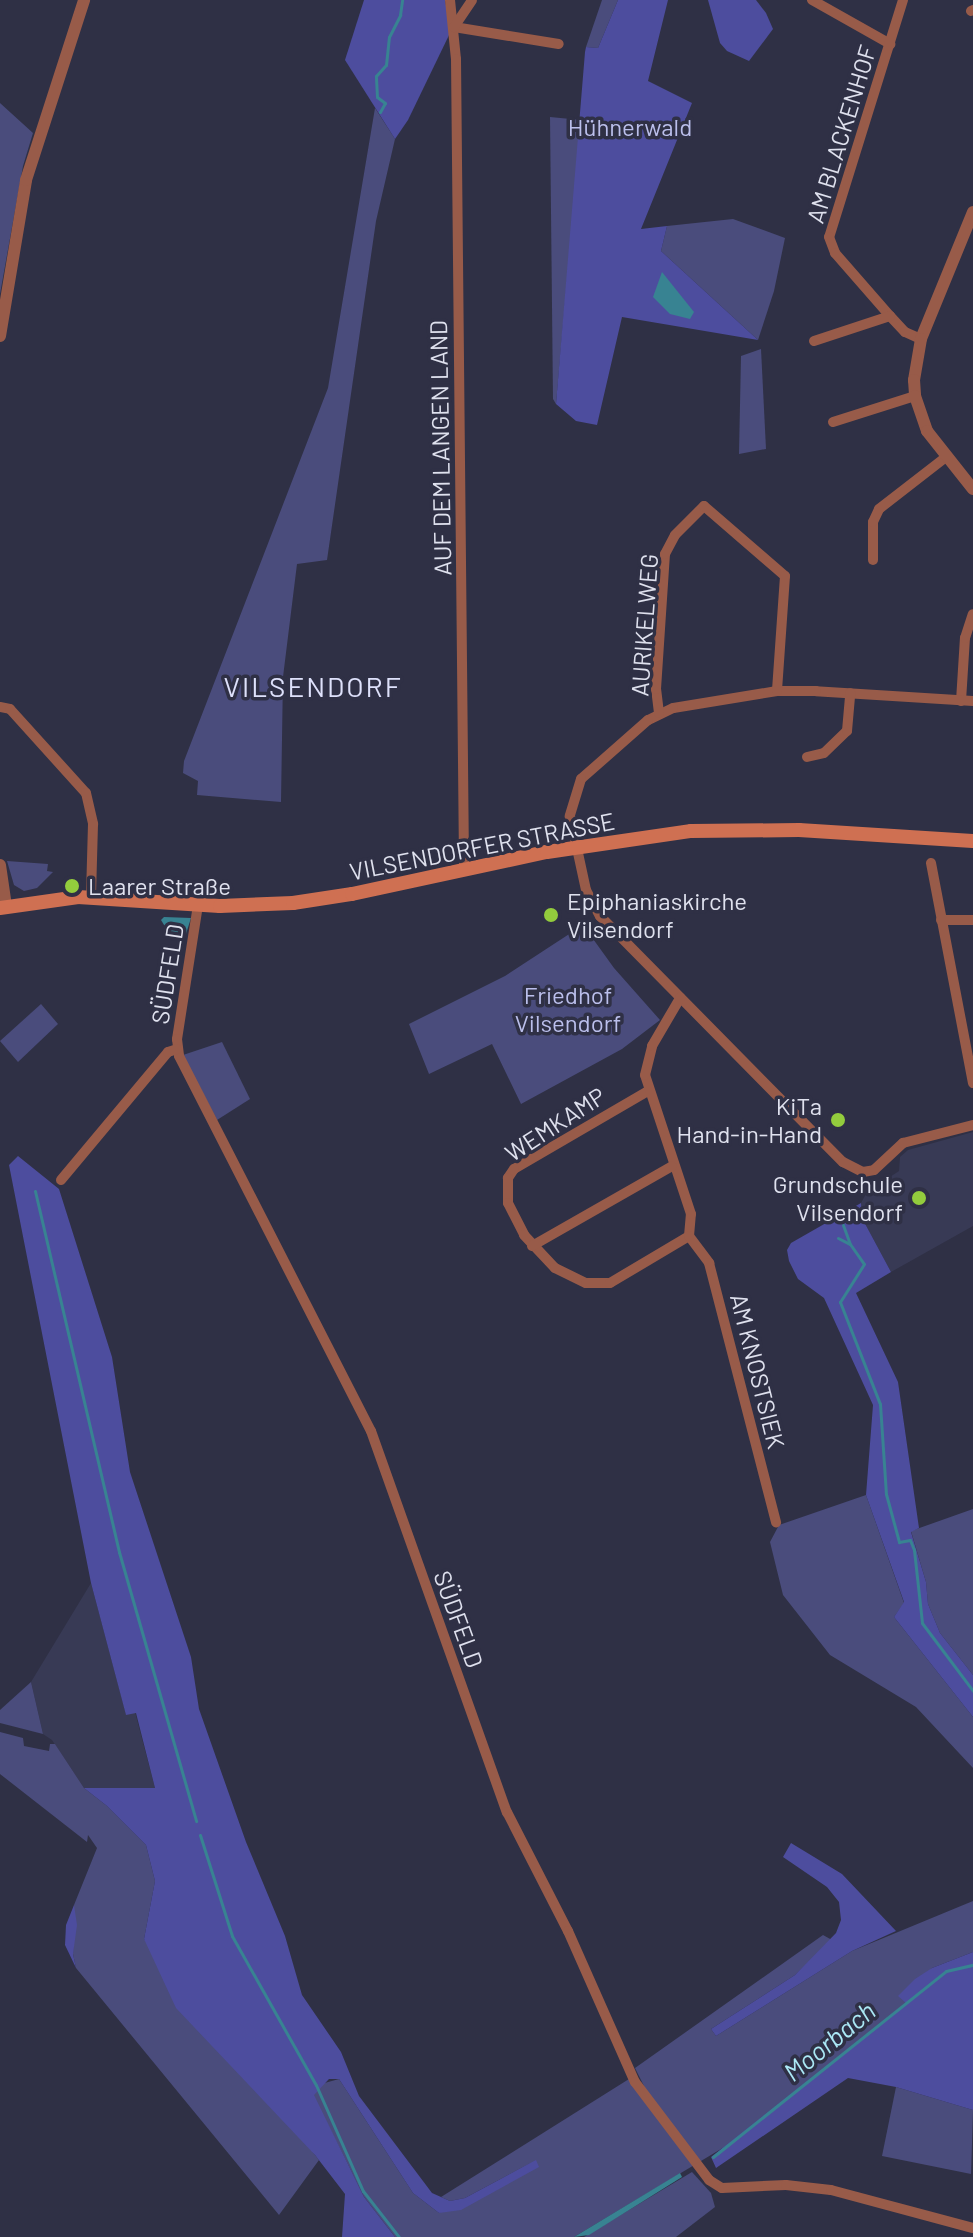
<!DOCTYPE html>
<html>
<head>
<meta charset="utf-8">
<style>
	body { margin:0 }
	#map { position:relative; width:973px; height:2237px; overflow:hidden; background:#2f3045; font-family:Barlow,sans-serif }
	div>[style] { position:absolute }
	[style*='--x'] { left:calc(var(--x)*1px); top:calc(var(--y)*1px); width:calc(var(--w)*1px); rotate:calc(var(--a)*1deg) }
	.built>* { inset:0; background:#383a55 }
	.green>* { inset:0; background:#4a4c7c }
	.forest>* { inset:0; background:#4d4d9e }
	.water>* { inset:0; background:#388392 }
	.stream>* { height:3px; margin:-1.5px; padding:0 1.5px; transform-origin:1.5px; border-radius:1.5px; background:#388392 }
	.minor>* { height:10px; margin:-5px; padding:0 5px; transform-origin:5px; border-radius:5px; background:#985b49 }
	.tertiary>* { height:12px; margin:-6px; padding:0 6px; transform-origin:6px; border-radius:6px; background:#985b49 }
	.secondary>* { height:14px; margin:-7px; padding:0 7px; transform-origin:7px; border-radius:7px; background:#cf7052 }
	.dots>* { width:22px; height:22px; translate:-50% -50%; box-sizing:border-box; border:4px solid #2f3045; border-radius:50% }
	span { translate:-50% -50%; white-space:nowrap; text-align:center; line-height:1.15; -webkit-text-stroke:7px #2f3045; paint-order:stroke }
	.park-label { font-size:24px; color:#bbbfec }
	.street-label { font-size:24px; color:#dfe1ee }
	.poi-label { font-size:24px; color:#dfe1ee }
	.left { translate:0 -50%; text-align:left }
	.right { translate:-100% -50%; text-align:right }
	.water-label { font-size:26px; color:#abe8f5; font-style:italic }
	.quarter-label { font-size:28px; color:#dee1fb; letter-spacing:2px }
</style>
</head>
<body>
<div id="map">
	<div class="built">
		<i style="clip-path:polygon(973px 1132px,973px 1226px,891px 1272px,862px 1218px,861px 1203px,867px 1192px,899px 1171px,900px 1157px,908px 1150px)"></i>
		<i style="clip-path:polygon(91px 1583px,126px 1714px,135px 1712px,155px 1788px,84px 1788px,52px 1740px,43px 1734px,31px 1682px)"></i>
	</div>
	<div class="green">
		<i style="clip-path:polygon(602px 0,618px 0,598px 48px,586px 47px)"></i>
		<i style="clip-path:polygon(0 103px,33px 133px,23px 166px,0 294px)"></i>
		<i style="clip-path:polygon(375px 108px,395px 139px,376px 221px,327px 560px,297px 564px,283px 677px,281px 802px,197px 795px,198px 781px,183px 773px,184px 761px,328px 388px)"></i>
		<i style="clip-path:polygon(550px 117px,581px 120px,556px 404px,553px 399px)"></i>
		<i style="clip-path:polygon(733px 219px,785px 238px,774px 291px,758px 340px,661px 251px,667px 226px)"></i>
		<i style="clip-path:polygon(761px 349px,766px 449px,739px 454px,741px 356px)"></i>
		<i style="clip-path:polygon(7px 861px,48px 864px,47px 871px,53px 872px,37px 888px,24px 891px,14px 885px)"></i>
		<i style="clip-path:polygon(583px 925px,614px 968px,660px 1020px,622px 1049px,521px 1104px,492px 1044px,429px 1074px,409px 1024px,505px 976px)"></i>
		<i style="clip-path:polygon(41px 1004px,58px 1024px,18px 1062px,0 1041px)"></i>
		<i style="clip-path:polygon(222px 1042px,250px 1099px,217px 1120px,183px 1055px)"></i>
		<i style="clip-path:polygon(866px 1495px,904px 1603px,894px 1617px,973px 1717px,973px 1768px,916px 1707px,830px 1655px,783px 1595px,770px 1542px,779px 1525px)"></i>
		<i style="clip-path:polygon(973px 1509px,973px 1675px,940px 1633px,928px 1604px,926px 1582px,911px 1531px)"></i>
		<i style="clip-path:polygon(31px 1682px,43px 1734px,0 1723px,0 1710px)"></i>
		<i style="clip-path:polygon(0 1732px,23px 1738px,24px 1746px,49px 1751px,50px 1744px,55px 1744px,84px 1788px,107px 1806px,146px 1845px,155px 1881px,144px 1939px,319px 2160px,279px 2215px,76px 1968px,73px 1954px,74px 1905px,97px 1848px,88px 1835px,87px 1842px,0 1774px)"></i>
		<i style="clip-path:polygon(973px 1901px,973px 1952px,932px 1968px,907px 2002px,726px 2146px,574px 2237px,395px 2237px,364px 2197px,313px 2095px,321px 2084px,339px 2079px,413px 2193px,439px 2213px,536px 2160px,465px 2198px,450px 2201px,441px 2197px,629px 2079px,645px 2088px,635px 2068px,823px 1935px,832px 1940px,795px 1975px,711px 2029px,716px 2036px,852px 1951px)"></i>
		<i style="clip-path:polygon(896px 2087px,973px 2110px,971px 2174px,882px 2156px)"></i>
		<i style="clip-path:polygon(692px 2172px,711px 2193px,715px 2207px,676px 2237px,584px 2237px)"></i>
	</div>
	<div class="forest">
		<i style="clip-path:polygon(364px 0,445px 0,451px 31px,408px 120px,395px 139px,345px 60px)"></i>
		<i style="clip-path:polygon(618px 0,668px 0,648px 81px,692px 103px,641px 229px,667px 226px,661px 251px,758px 340px,622px 317px,597px 425px,576px 421px,556px 404px,585px 52px,586px 47px,598px 48px)"></i>
		<i style="clip-path:polygon(708px 0,756px 0,766px 13px,773px 29px,749px 61px,727px 51px,720px 43px)"></i>
		<i style="clip-path:polygon(18px 1156px,59px 1189px,112px 1357px,130px 1472px,191px 1657px,199px 1709px,246px 1842px,285px 1936px,302px 1995px,341px 2052px,359px 2096px,432px 2193px,450px 2201px,465px 2198px,536px 2160px,539px 2167px,461px 2210px,439px 2213px,413px 2193px,339px 2079px,329px 2079px,314px 2095px,364px 2197px,395px 2237px,342px 2237px,345px 2194px,315px 2155px,176px 2008px,144px 1939px,155px 1881px,146px 1845px,107px 1806px,84px 1788px,155px 1788px,136px 1713px,126px 1715px,91px 1583px,9px 1165px)"></i>
		<i style="clip-path:polygon(861px 1203px,862px 1218px,891px 1272px,856px 1293px,898px 1382px,919px 1528px,911px 1532px,926px 1582px,928px 1604px,940px 1633px,973px 1675px,973px 1717px,894px 1617px,904px 1602px,866px 1495px,873px 1405px,824px 1298px,798px 1279px,789px 1261px,787px 1250px,791px 1243px)"></i>
		<i style="clip-path:polygon(791px 1843px,842px 1874px,896px 1931px,852px 1951px,716px 2036px,711px 2029px,795px 1975px,836px 1933px,841px 1920px,839px 1902px,827px 1887px,783px 1857px)"></i>
		<i style="clip-path:polygon(74px 1905px,77px 1925px,73px 1954px,76px 1968px,65px 1945px,66px 1925px)"></i>
		<i style="clip-path:polygon(973px 1952px,973px 2110px,896px 2087px,848px 2078px,716px 2168px,711px 2157px,906px 2003px,898px 1996px,915px 1979px,932px 1968px)"></i>
	</div>
	<div class="water">
		<i style="clip-path:polygon(662px 272px,694px 312px,690px 319px,670px 314px,653px 297px)"></i>
		<i style="clip-path:polygon(164px 917px,191px 918px,185px 937px,172px 938px,161px 920px)"></i>
		<i style="clip-path:polygon(680px 2173px,682px 2177px,589px 2235px,574px 2237px)"></i>
	</div>
	<div class="stream">
		<i style="--x:380;--y:112;--w:10;--a:-61"></i>
		<i style="--x:385;--y:103;--w:10;--a:-143"></i>
		<i style="--x:377;--y:97;--w:21;--a:-93"></i>
		<i style="--x:376;--y:76;--w:15;--a:-48"></i>
		<i style="--x:386;--y:65;--w:28;--a:-84"></i>
		<i style="--x:389;--y:37;--w:25;--a:-63"></i>
		<i style="--x:400;--y:15;--w:15;--a:-82"></i>
		<i style="--x:35;--y:1191;--w:371;--a:76.9"></i>
		<i style="--x:119;--y:1552;--w:280;--a:74"></i>
		<i style="--x:843;--y:1225;--w:20;--a:70"></i>
		<i style="--x:838;--y:1238;--w:13;--a:27"></i>
		<i style="--x:850;--y:1244;--w:24;--a:55"></i>
		<i style="--x:864;--y:1264;--w:45;--a:122.3"></i>
		<i style="--x:840;--y:1302;--w:110;--a:68.6"></i>
		<i style="--x:880;--y:1404;--w:90;--a:86.2"></i>
		<i style="--x:886;--y:1494;--w:50;--a:74.8"></i>
		<i style="--x:899;--y:1542;--w:11;--a:-10"></i>
		<i style="--x:910;--y:1540;--w:11;--a:68"></i>
		<i style="--x:914;--y:1550;--w:73;--a:83.7"></i>
		<i style="--x:922;--y:1623;--w:85;--a:53.1"></i>
		<i style="--x:200;--y:1835;--w:106;--a:72.4"></i>
		<i style="--x:232;--y:1936;--w:171;--a:60.6"></i>
		<i style="--x:316;--y:2085;--w:116;--a:66.1"></i>
		<i style="--x:363;--y:2191;--w:58;--a:52"></i>
		<i style="--x:713;--y:2157;--w:298;--a:-38.6"></i>
		<i style="--x:946;--y:1971;--w:28;--a:-13"></i>
	</div>
	<div class="minor">
		<i style="--x:450;--y:0;--w:59;--a:84.2"></i>
		<i style="--x:456;--y:59;--w:810;--a:89.43"></i>
		<i style="--x:812;--y:0;--w:90;--a:29.4"></i>
		<i style="--x:903;--y:0;--w:248;--a:107.3"></i>
		<i style="--x:829;--y:237;--w:17;--a:69"></i>
		<i style="--x:835;--y:253;--w:84;--a:48.9"></i>
		<i style="--x:890;--y:316;--w:22;--a:47"></i>
		<i style="--x:905;--y:332;--w:17;--a:24"></i>
		<i style="--x:971;--y:11;--w:2;--a:-27"></i>
		<i style="--x:454;--y:27;--w:106;--a:9.2"></i>
		<i style="--x:454;--y:27;--w:32;--a:-56"></i>
		<i style="--x:814;--y:341;--w:80;--a:-18.2"></i>
		<i style="--x:833;--y:422;--w:86;--a:-17.6"></i>
		<i style="--x:873;--y:560;--w:38;--a:-90"></i>
		<i style="--x:873;--y:522;--w:14;--a:-65"></i>
		<i style="--x:879;--y:509;--w:85;--a:-37.8"></i>
		<i style="--x:961;--y:701;--w:63;--a:-86.4"></i>
		<i style="--x:965;--y:638;--w:25;--a:-72"></i>
		<i style="--x:973;--y:701;--w:157;--a:-176.4"></i>
		<i style="--x:816;--y:691;--w:39;--a:180"></i>
		<i style="--x:777;--y:691;--w:105;--a:170.7"></i>
		<i style="--x:673;--y:708;--w:28;--a:154"></i>
		<i style="--x:648;--y:720;--w:89;--a:138.6"></i>
		<i style="--x:581;--y:779;--w:39;--a:107"></i>
		<i style="--x:570;--y:816;--w:76;--a:77.8"></i>
		<i style="--x:586;--y:890;--w:30;--a:62"></i>
		<i style="--x:600;--y:916;--w:346;--a:45.4"></i>
		<i style="--x:843;--y:1162;--w:22;--a:27"></i>
		<i style="--x:863;--y:1172;--w:11;--a:-10"></i>
		<i style="--x:874;--y:1170;--w:40;--a:-43"></i>
		<i style="--x:903;--y:1143;--w:72;--a:-14.4"></i>
		<i style="--x:0;--y:707;--w:10;--a:11"></i>
		<i style="--x:10;--y:709;--w:113;--a:47.9"></i>
		<i style="--x:86;--y:793;--w:32;--a:77"></i>
		<i style="--x:93;--y:824;--w:73;--a:91.6"></i>
		<i style="--x:659;--y:713;--w:24;--a:-97"></i>
		<i style="--x:656;--y:689;--w:135;--a:-86.2"></i>
		<i style="--x:665;--y:554;--w:21;--a:-62"></i>
		<i style="--x:675;--y:535;--w:41;--a:-45"></i>
		<i style="--x:704;--y:506;--w:107;--a:40.8"></i>
		<i style="--x:785;--y:576;--w:115;--a:94"></i>
		<i style="--x:807;--y:757;--w:17;--a:-13"></i>
		<i style="--x:824;--y:753;--w:32;--a:-44"></i>
		<i style="--x:847;--y:731;--w:38;--a:-85"></i>
		<i style="--x:931;--y:863;--w:224;--a:79.2"></i>
		<i style="--x:198;--y:905;--w:136;--a:98.9"></i>
		<i style="--x:177;--y:1039;--w:17;--a:83"></i>
		<i style="--x:179;--y:1056;--w:421;--a:62.9"></i>
		<i style="--x:371;--y:1431;--w:405;--a:70.4"></i>
		<i style="--x:507;--y:1812;--w:134;--a:62.9"></i>
		<i style="--x:568;--y:1931;--w:165;--a:66.1"></i>
		<i style="--x:635;--y:2082;--w:123;--a:52.9"></i>
		<i style="--x:709;--y:2180;--w:15;--a:32"></i>
		<i style="--x:722;--y:2188;--w:64;--a:-2.7"></i>
		<i style="--x:786;--y:2185;--w:45;--a:6.3"></i>
		<i style="--x:831;--y:2190;--w:147;--a:15"></i>
		<i style="--x:941;--y:920;--w:32;--a:0"></i>
		<i style="--x:648;--y:1091;--w:155;--a:149.8"></i>
		<i style="--x:514;--y:1169;--w:11;--a:124"></i>
		<i style="--x:508;--y:1178;--w:25;--a:90"></i>
		<i style="--x:508;--y:1203;--w:36;--a:63"></i>
		<i style="--x:524;--y:1235;--w:45;--a:46.8"></i>
		<i style="--x:555;--y:1268;--w:34;--a:26"></i>
		<i style="--x:586;--y:1283;--w:24;--a:0"></i>
		<i style="--x:610;--y:1283;--w:92;--a:-30.7"></i>
		<i style="--x:689;--y:1236;--w:22;--a:-85"></i>
		<i style="--x:691;--y:1214;--w:146;--a:-108.3"></i>
		<i style="--x:645;--y:1075;--w:30;--a:-76"></i>
		<i style="--x:652;--y:1046;--w:56;--a:-59.7"></i>
		<i style="--x:61;--y:1180;--w:167;--a:-50.1"></i>
		<i style="--x:168;--y:1052;--w:9;--a:-18"></i>
		<i style="--x:689;--y:1236;--w:34;--a:53"></i>
		<i style="--x:709;--y:1263;--w:268;--a:75.5"></i>
		<i style="--x:532;--y:1246;--w:161;--a:-29.7"></i>
	</div>
	<div class="tertiary">
		<i style="--x:973;--y:212;--w:137;--a:112.3"></i>
		<i style="--x:921;--y:339;--w:42;--a:99.7"></i>
		<i style="--x:914;--y:380;--w:16;--a:86"></i>
		<i style="--x:915;--y:396;--w:37;--a:71"></i>
		<i style="--x:927;--y:431;--w:74;--a:51.6"></i>
		<i style="--x:0;--y:336;--w:158;--a:-80.5"></i>
		<i style="--x:26;--y:180;--w:189;--a:-72.1"></i>
		<i style="--x:0;--y:865;--w:41;--a:81.7"></i>
	</div>
	<div class="secondary">
		<i style="--x:0;--y:908;--w:79;--a:-8"></i>
		<i style="--x:78;--y:897;--w:142;--a:3.6"></i>
		<i style="--x:220;--y:906;--w:73;--a:-2.4"></i>
		<i style="--x:293;--y:903;--w:60;--a:-8.7"></i>
		<i style="--x:352;--y:894;--w:199;--a:-12.2"></i>
		<i style="--x:547;--y:852;--w:146;--a:-8.3"></i>
		<i style="--x:691;--y:831;--w:108;--a:-0.5"></i>
		<i style="--x:799;--y:830;--w:174;--a:3.6"></i>
	</div>
	<div class="dots">
		<i style="left:72px;top:886px;background:#93cc3d"></i>
		<i style="left:551px;top:915px;background:#93cc3d"></i>
		<i style="left:838px;top:1120px;background:#93cc3d"></i>
		<i style="left:919px;top:1198px;background:#93cc3d"></i>
	</div>
	<div class="park-label">
		<span style="left:630px;top:127px">Hühnerwald</span>
		<span style="left:568px;top:1009px">Friedhof<br>Vilsendorf</span>
	</div>
	<div class="street-label">
		<span style="left:841px;top:134px;rotate:-73deg">AM BLACKENHOF</span>
		<span style="left:440px;top:448px;rotate:-91deg">AUF DEM LANGEN LAND</span>
		<span style="left:644px;top:625px;rotate:-86deg">AURIKELWEG</span>
		<span style="left:482px;top:846px;rotate:-11deg">VILSENDORFER STRASSE</span>
		<span style="left:167px;top:974px;rotate:-81deg">SÜDFELD</span>
		<span style="left:555px;top:1124px;rotate:-33deg">WEMKAMP</span>
		<span style="left:758px;top:1371px;rotate:76deg">AM KNOSTSIEK</span>
		<span style="left:459px;top:1619px;rotate:70deg">SÜDFELD</span>
	</div>
	<div class="poi-label">
		<span class="left" style="left:88px;top:886px">Laarer Straße</span>
		<span class="left" style="left:567px;top:915px">Epiphaniaskirche<br>Vilsendorf</span>
		<span class="right" style="left:822px;top:1120px">KiTa<br>Hand-in-Hand</span>
		<span class="right" style="left:903px;top:1198px">Grundschule<br>Vilsendorf</span>
	</div>
	<div class="water-label">
		<span style="left:829px;top:2041px;rotate:-39deg">Moorbach</span>
	</div>
	<div class="quarter-label">
		<span style="left:313px;top:686px">VILSENDORF</span>
	</div>
</div>
</body>
</html>
